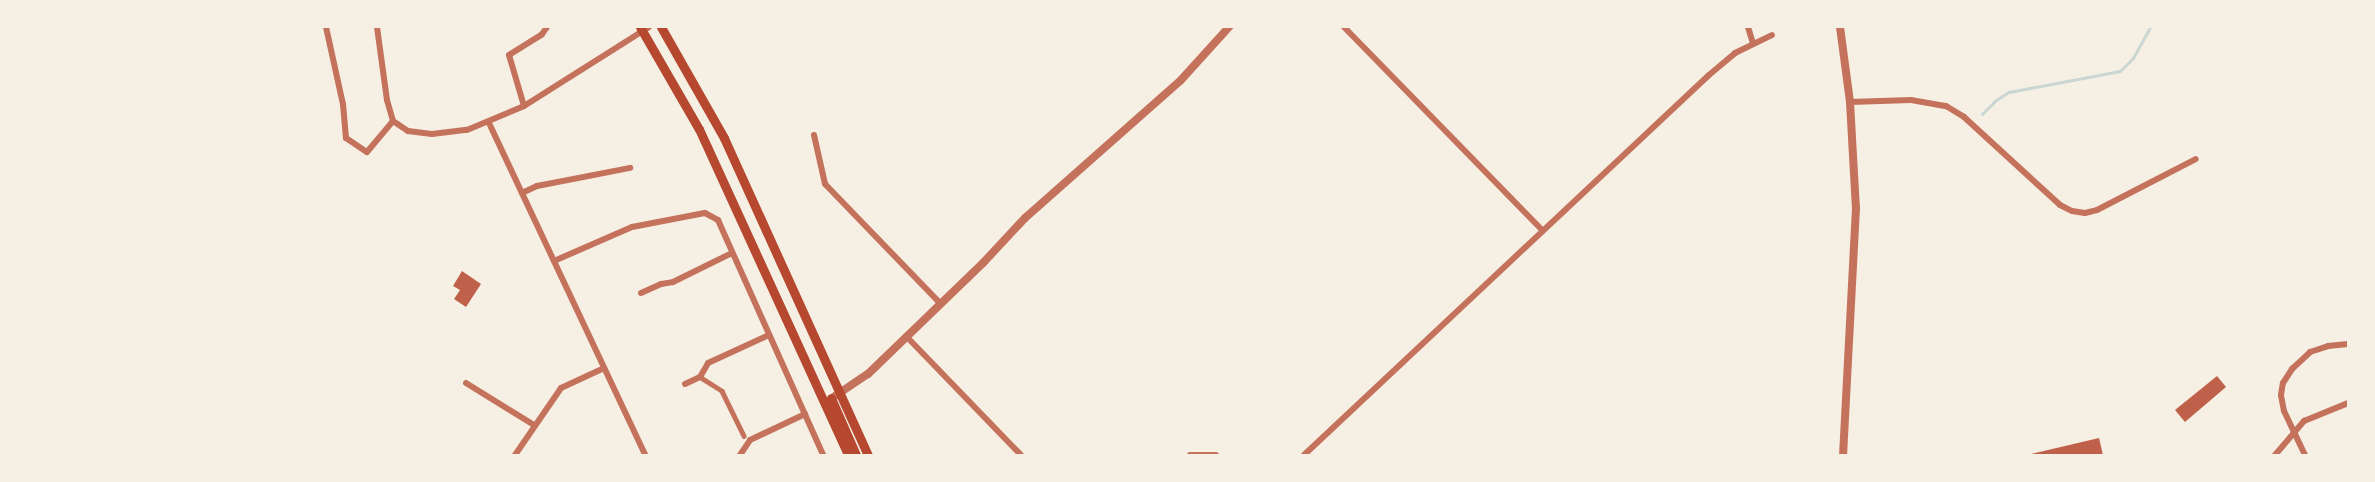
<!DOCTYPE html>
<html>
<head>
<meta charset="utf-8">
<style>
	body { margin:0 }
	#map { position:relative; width:2375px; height:482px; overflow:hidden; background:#f6efe4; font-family:"Crimson Pro",serif }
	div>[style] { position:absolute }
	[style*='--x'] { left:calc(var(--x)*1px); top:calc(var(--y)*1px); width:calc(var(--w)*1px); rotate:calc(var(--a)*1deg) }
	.stream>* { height:3px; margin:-1.5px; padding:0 1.5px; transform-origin:1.5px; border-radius:1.5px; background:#c9d6d2 }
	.building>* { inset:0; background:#bf614a }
	.pedestrian>* { height:4.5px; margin:-2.25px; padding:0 2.25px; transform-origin:2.25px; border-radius:2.25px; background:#c5725c }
	.minor>* { height:6px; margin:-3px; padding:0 3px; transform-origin:3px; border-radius:3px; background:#c5725c }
	.tertiary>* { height:8px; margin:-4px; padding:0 4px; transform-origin:4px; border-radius:4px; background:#c5725c }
	.trunk>* { height:9px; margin:-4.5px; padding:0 4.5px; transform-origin:4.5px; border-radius:4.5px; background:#b5482f }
	span { translate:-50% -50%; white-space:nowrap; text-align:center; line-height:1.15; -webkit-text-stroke:6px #f6efe4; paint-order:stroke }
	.frame { position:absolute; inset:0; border:28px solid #f6efe4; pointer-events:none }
</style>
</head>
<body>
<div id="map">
	<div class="stream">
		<i style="--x:1982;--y:114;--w:20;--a:-45"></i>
		<i style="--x:1996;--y:100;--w:15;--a:-32"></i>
		<i style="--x:2009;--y:92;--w:113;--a:-10.7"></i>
		<i style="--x:2120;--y:71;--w:18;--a:-45"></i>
		<i style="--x:2133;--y:58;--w:35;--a:-61"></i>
	</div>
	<div class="building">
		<i style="clip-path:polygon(462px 271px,481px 284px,466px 307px,454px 299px,460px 290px,453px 286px)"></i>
		<i style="clip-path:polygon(2217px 376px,2226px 387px,2185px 422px,2175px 410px)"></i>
		<i style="clip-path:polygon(2099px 438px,2103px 455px,2031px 455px,2031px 454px)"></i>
	</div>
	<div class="pedestrian">
		<i style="--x:700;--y:377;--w:26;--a:32"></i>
		<i style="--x:722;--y:391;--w:50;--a:63.9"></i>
	</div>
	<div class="minor">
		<i style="--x:326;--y:27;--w:79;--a:77.6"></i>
		<i style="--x:343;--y:104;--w:34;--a:85"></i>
		<i style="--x:346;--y:138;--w:25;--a:34"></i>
		<i style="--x:367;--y:152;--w:40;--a:-50"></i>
		<i style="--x:377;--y:27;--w:74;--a:82.2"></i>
		<i style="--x:387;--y:100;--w:22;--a:74"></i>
		<i style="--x:393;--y:121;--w:18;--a:34"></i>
		<i style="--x:408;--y:131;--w:24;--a:7"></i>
		<i style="--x:432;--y:134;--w:35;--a:-7"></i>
		<i style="--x:467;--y:130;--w:62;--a:-22.8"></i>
		<i style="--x:524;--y:106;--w:148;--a:-32.3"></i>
		<i style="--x:1344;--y:27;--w:284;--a:45.7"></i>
		<i style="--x:1748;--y:27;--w:17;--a:73"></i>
		<i style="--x:1850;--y:102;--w:61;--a:-1.9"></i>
		<i style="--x:1911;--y:100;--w:36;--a:10"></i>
		<i style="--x:1946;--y:106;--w:21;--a:31"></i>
		<i style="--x:1964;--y:117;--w:130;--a:42.5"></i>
		<i style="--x:2060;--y:205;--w:13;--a:27"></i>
		<i style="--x:2072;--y:211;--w:13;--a:9"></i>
		<i style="--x:2085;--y:213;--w:12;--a:-14"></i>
		<i style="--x:2097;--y:210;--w:111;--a:-27.3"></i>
		<i style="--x:524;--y:106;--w:53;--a:-106.4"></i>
		<i style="--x:509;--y:55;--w:39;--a:-32"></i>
		<i style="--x:542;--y:34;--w:9;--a:-54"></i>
		<i style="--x:489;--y:123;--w:367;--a:64.8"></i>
		<i style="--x:814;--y:135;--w:50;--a:77.3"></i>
		<i style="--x:825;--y:184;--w:167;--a:46"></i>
		<i style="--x:522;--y:193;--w:17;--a:-25"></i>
		<i style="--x:537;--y:186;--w:95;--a:-11"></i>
		<i style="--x:554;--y:261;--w:85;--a:-23.6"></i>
		<i style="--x:632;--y:227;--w:74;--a:-10.9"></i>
		<i style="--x:705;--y:213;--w:15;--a:28"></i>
		<i style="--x:718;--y:220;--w:257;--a:65.9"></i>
		<i style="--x:641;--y:293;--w:22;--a:-24"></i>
		<i style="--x:661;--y:284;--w:12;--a:-9"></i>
		<i style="--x:673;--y:282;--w:66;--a:-26.2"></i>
		<i style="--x:906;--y:336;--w:165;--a:46"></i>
		<i style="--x:466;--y:383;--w:80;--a:31.7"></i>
		<i style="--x:685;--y:384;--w:17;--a:-25"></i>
		<i style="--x:700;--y:377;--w:16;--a:-60"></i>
		<i style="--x:708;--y:363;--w:67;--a:-24.7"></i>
		<i style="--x:515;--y:455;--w:81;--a:-55.5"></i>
		<i style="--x:561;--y:388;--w:47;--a:-24.9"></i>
		<i style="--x:740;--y:455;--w:18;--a:-56"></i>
		<i style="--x:750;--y:440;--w:61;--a:-25.3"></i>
		<i style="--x:1190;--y:455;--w:26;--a:0"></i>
		<i style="--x:1304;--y:455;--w:555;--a:-43.18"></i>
		<i style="--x:1709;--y:75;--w:34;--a:-40"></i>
		<i style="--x:1735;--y:53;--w:41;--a:-25.9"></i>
		<i style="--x:2275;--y:455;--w:45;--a:-49.5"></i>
		<i style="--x:2304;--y:421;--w:48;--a:-22.2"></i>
		<i style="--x:2305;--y:455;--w:49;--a:-115.5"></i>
		<i style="--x:2284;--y:411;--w:16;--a:-101"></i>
		<i style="--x:2281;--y:395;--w:12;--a:-81"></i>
		<i style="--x:2283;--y:383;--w:17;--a:-57"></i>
		<i style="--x:2292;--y:369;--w:25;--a:-43"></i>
		<i style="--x:2310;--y:352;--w:19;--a:-18"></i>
		<i style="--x:2328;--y:346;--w:20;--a:-6"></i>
	</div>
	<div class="tertiary">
		<i style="--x:1840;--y:27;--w:76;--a:82.4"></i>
		<i style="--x:1850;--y:102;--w:106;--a:86.8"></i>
		<i style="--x:1856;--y:208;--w:247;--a:93"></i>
		<i style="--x:835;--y:396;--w:40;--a:-34"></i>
		<i style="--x:868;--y:374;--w:160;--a:-44"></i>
		<i style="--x:983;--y:263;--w:62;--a:-47"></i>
		<i style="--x:1025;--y:218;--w:208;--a:-41.5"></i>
		<i style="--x:1181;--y:80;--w:72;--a:-47.8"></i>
	</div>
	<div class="trunk">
		<i style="--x:640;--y:27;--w:118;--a:60"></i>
		<i style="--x:699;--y:129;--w:358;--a:65.4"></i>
		<i style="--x:661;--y:27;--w:128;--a:60.4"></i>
		<i style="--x:724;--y:138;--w:348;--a:65.6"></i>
		<i style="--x:831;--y:398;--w:62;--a:66.3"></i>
	</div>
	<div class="frame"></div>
</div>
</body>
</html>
